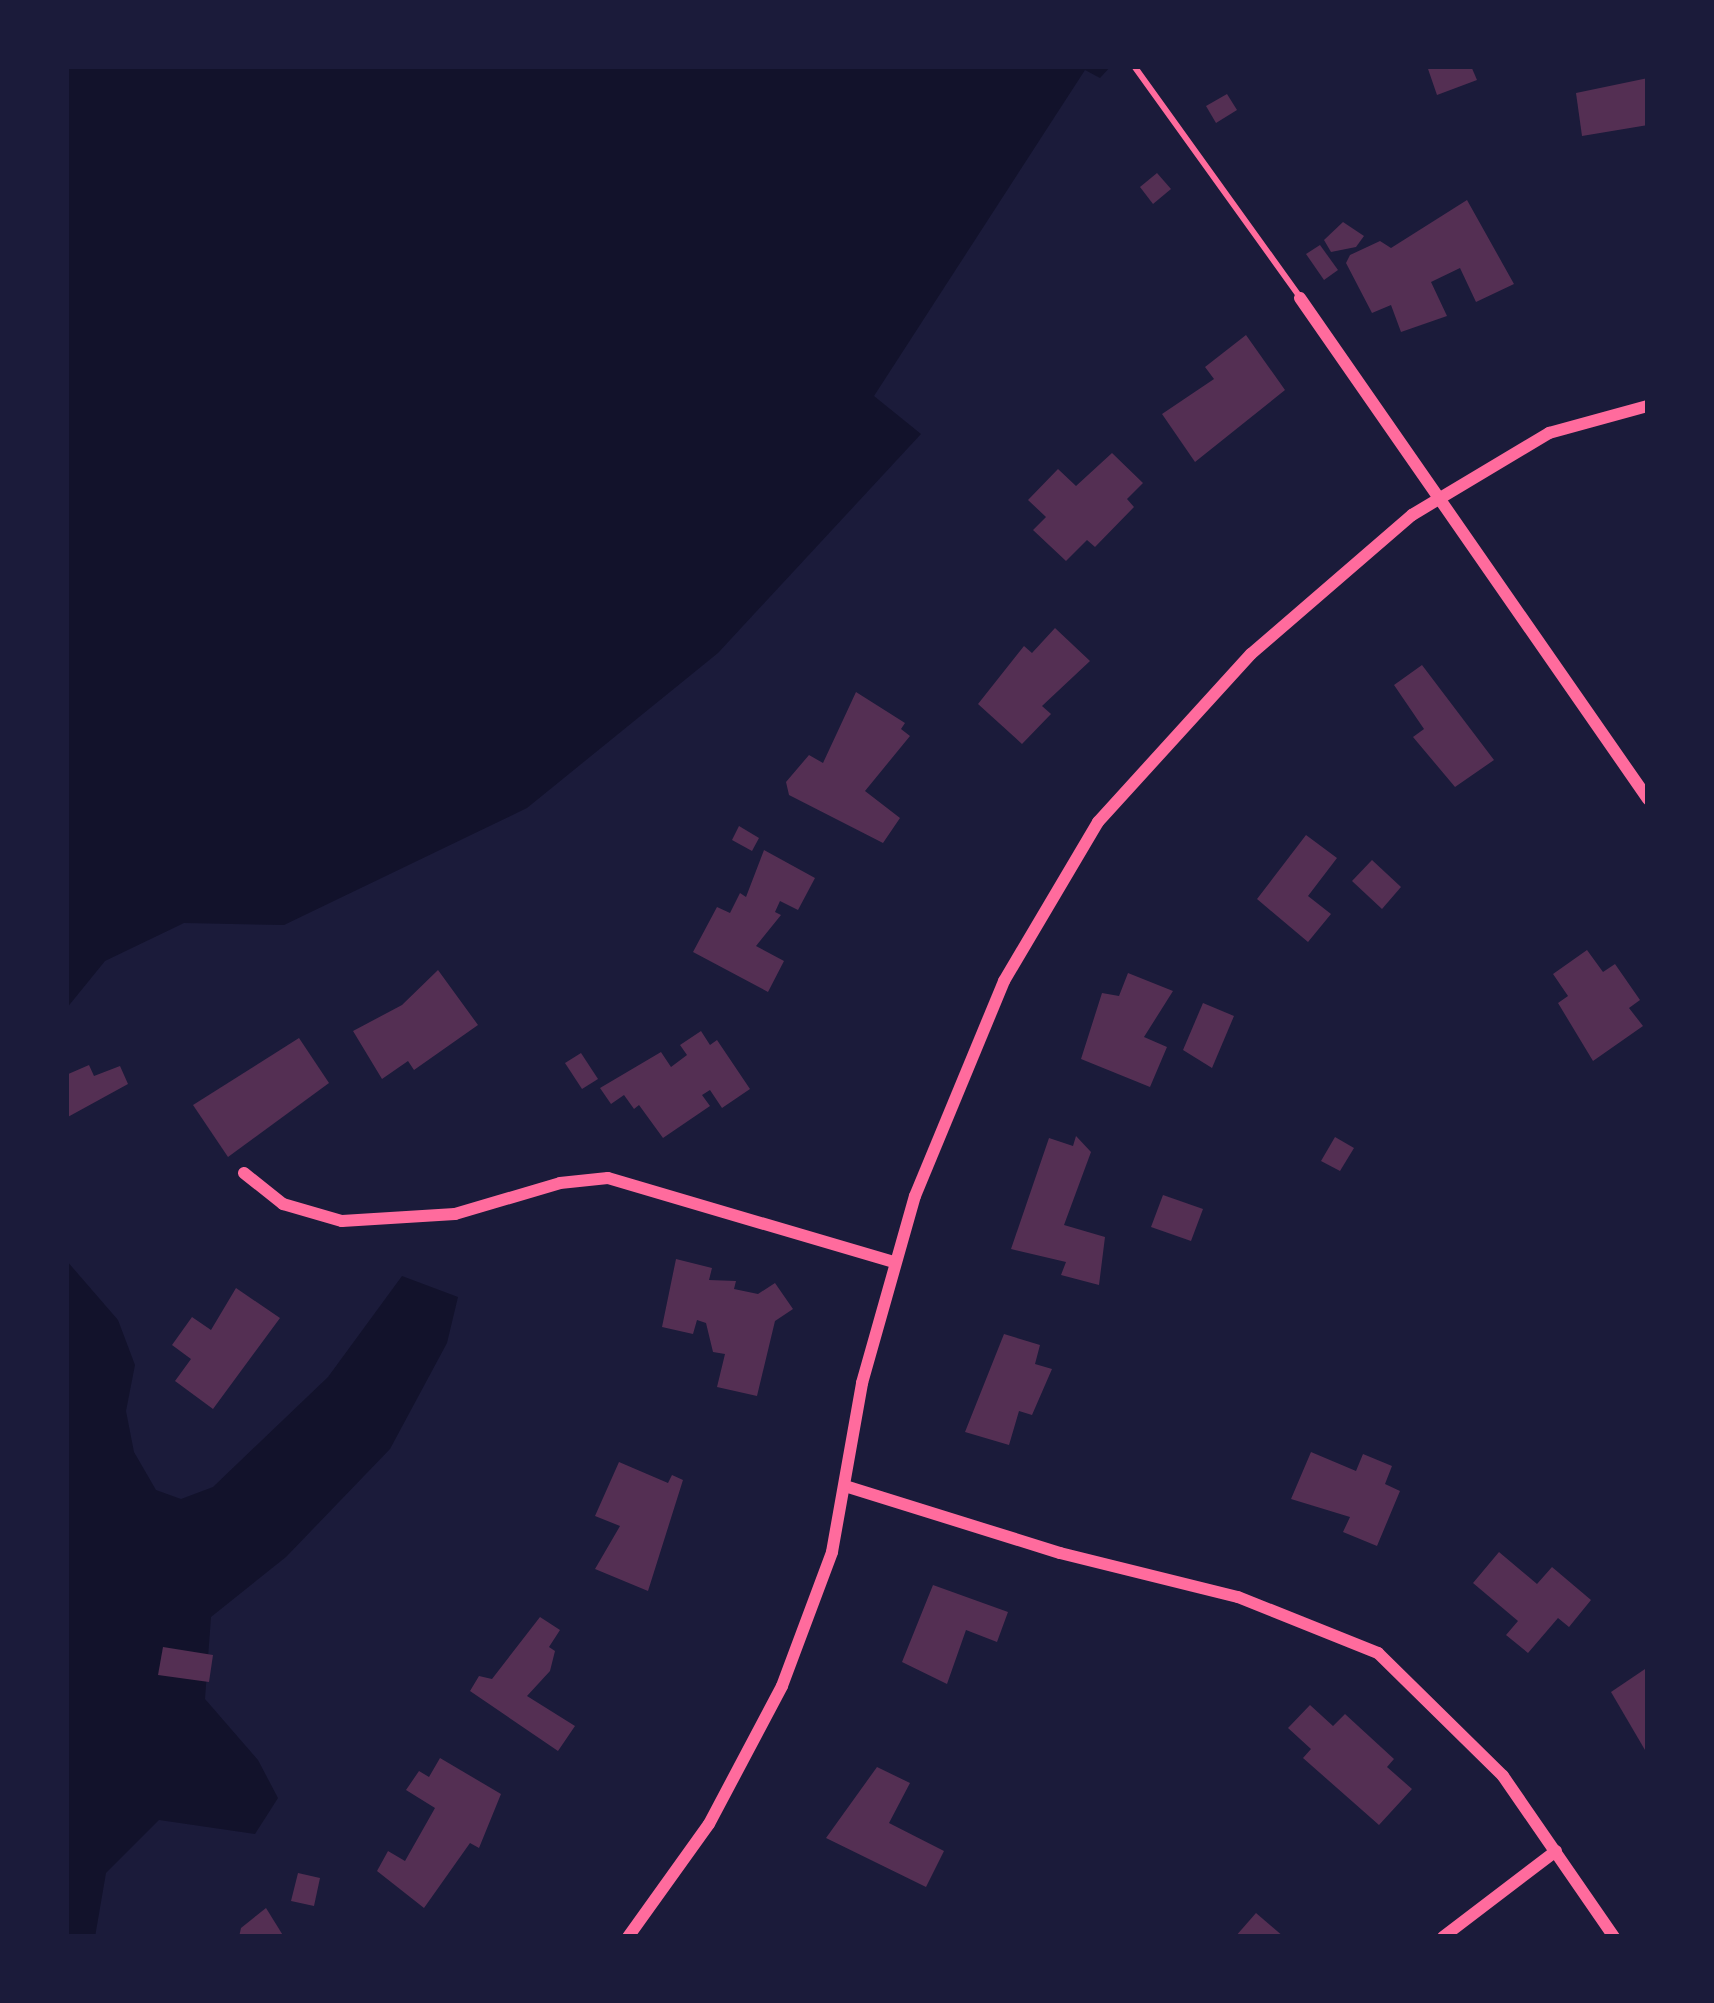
<!DOCTYPE html>
<html>
<head>
<meta charset="utf-8">
<style>
	body { margin:0 }
	#map { position:relative; width:1714px; height:2003px; overflow:hidden; background:#1b1b3a; font-family:Literata,serif }
	div>[style] { position:absolute }
	[style*='--x'] { left:calc(var(--x)*1px); top:calc(var(--y)*1px); width:calc(var(--w)*1px); rotate:calc(var(--a)*1deg) }
	.water>* { inset:0; background:#12122b }
	.building>* { inset:0; background:#542f53 }
	.service>* { height:6px; margin:-3px; padding:0 3px; transform-origin:3px; border-radius:3px; background:#ff6b9d }
	.minor>* { height:12px; margin:-6px; padding:0 6px; transform-origin:6px; border-radius:6px; background:#ff6b9d }
	span { translate:-50% -50%; white-space:nowrap; text-align:center; line-height:1.15; -webkit-text-stroke:10px #1b1b3a; paint-order:stroke }
	.frame { position:absolute; inset:0; border:69px solid #1b1b3a; pointer-events:none }
</style>
</head>
<body>
<div id="map">
	<div class="water">
		<i style="clip-path:polygon(66px 66px,1111px 66px,1100px 78px,1085px 70px,874px 396px,921px 434px,718px 653px,527px 808px,284px 925px,184px 923px,105px 961px,66px 1009px)"></i>
		<i style="clip-path:polygon(66px 1260px,118px 1320px,135px 1365px,126px 1411px,134px 1452px,156px 1490px,181px 1499px,213px 1487px,328px 1377px,402px 1276px,458px 1297px,447px 1343px,390px 1449px,286px 1557px,211px 1617px,205px 1699px,258px 1760px,278px 1798px,255px 1834px,159px 1820px,106px 1873px,95px 1937px,66px 1937px)"></i>
	</div>
	<div class="building">
		<i style="clip-path:polygon(1427px 66px,1471px 66px,1477px 80px,1437px 95px)"></i>
		<i style="clip-path:polygon(1648px 78px,1648px 125px,1582px 136px,1576px 93px)"></i>
		<i style="clip-path:polygon(1227px 94px,1237px 110px,1216px 123px,1206px 106px)"></i>
		<i style="clip-path:polygon(1157px 173px,1171px 189px,1153px 204px,1140px 187px)"></i>
		<i style="clip-path:polygon(1467px 200px,1514px 284px,1476px 302px,1460px 268px,1431px 282px,1447px 316px,1401px 332px,1391px 305px,1372px 313px,1346px 263px,1350px 255px,1380px 241px,1391px 248px)"></i>
		<i style="clip-path:polygon(1343px 222px,1364px 236px,1356px 247px,1331px 252px,1324px 240px)"></i>
		<i style="clip-path:polygon(1320px 245px,1338px 270px,1324px 280px,1306px 254px)"></i>
		<i style="clip-path:polygon(1246px 335px,1285px 390px,1195px 462px,1162px 414px,1214px 379px,1205px 367px)"></i>
		<i style="clip-path:polygon(1112px 453px,1143px 483px,1127px 499px,1134px 507px,1095px 547px,1087px 540px,1066px 561px,1033px 530px,1046px 517px,1028px 500px,1058px 469px,1076px 486px)"></i>
		<i style="clip-path:polygon(1055px 628px,1090px 661px,1042px 706px,1051px 714px,1022px 744px,978px 704px,1024px 646px,1032px 653px)"></i>
		<i style="clip-path:polygon(1422px 665px,1494px 760px,1455px 787px,1413px 737px,1424px 729px,1394px 685px)"></i>
		<i style="clip-path:polygon(856px 692px,905px 723px,901px 729px,910px 736px,865px 791px,900px 818px,883px 843px,789px 795px,786px 782px,809px 755px,823px 763px)"></i>
		<i style="clip-path:polygon(739px 826px,759px 838px,752px 851px,732px 840px)"></i>
		<i style="clip-path:polygon(1306px 835px,1337px 858px,1308px 896px,1331px 914px,1308px 942px,1257px 899px)"></i>
		<i style="clip-path:polygon(764px 850px,815px 878px,798px 910px,780px 901px,775px 912px,781px 915px,756px 946px,784px 961px,768px 992px,693px 952px,717px 907px,730px 913px,740px 893px,746px 897px)"></i>
		<i style="clip-path:polygon(1372px 860px,1401px 887px,1382px 909px,1352px 881px)"></i>
		<i style="clip-path:polygon(1587px 950px,1603px 972px,1615px 964px,1640px 1000px,1629px 1008px,1643px 1026px,1593px 1061px,1558px 1003px,1568px 996px,1553px 974px)"></i>
		<i style="clip-path:polygon(438px 970px,478px 1025px,414px 1070px,408px 1061px,382px 1079px,353px 1031px,402px 1005px)"></i>
		<i style="clip-path:polygon(1128px 973px,1173px 991px,1144px 1037px,1167px 1047px,1150px 1087px,1081px 1059px,1102px 993px,1119px 996px)"></i>
		<i style="clip-path:polygon(1203px 1003px,1234px 1016px,1212px 1068px,1183px 1050px)"></i>
		<i style="clip-path:polygon(701px 1031px,710px 1045px,717px 1040px,750px 1089px,722px 1108px,710px 1090px,702px 1095px,710px 1106px,663px 1138px,639px 1105px,634px 1109px,624px 1095px,611px 1104px,600px 1088px,661px 1052px,671px 1067px,687px 1055px,680px 1045px)"></i>
		<i style="clip-path:polygon(299px 1038px,329px 1083px,228px 1157px,193px 1105px)"></i>
		<i style="clip-path:polygon(581px 1053px,598px 1079px,582px 1089px,565px 1063px)"></i>
		<i style="clip-path:polygon(89px 1065px,94px 1076px,120px 1066px,128px 1084px,66px 1118px,66px 1075px)"></i>
		<i style="clip-path:polygon(1076px 1136px,1091px 1152px,1064px 1225px,1105px 1237px,1099px 1285px,1061px 1275px,1066px 1262px,1011px 1249px,1049px 1138px,1073px 1146px)"></i>
		<i style="clip-path:polygon(1335px 1137px,1354px 1148px,1340px 1171px,1321px 1161px)"></i>
		<i style="clip-path:polygon(1163px 1195px,1203px 1209px,1191px 1241px,1151px 1227px)"></i>
		<i style="clip-path:polygon(676px 1259px,712px 1268px,709px 1280px,736px 1281px,734px 1289px,758px 1294px,775px 1283px,793px 1309px,775px 1321px,757px 1396px,717px 1387px,725px 1354px,713px 1352px,706px 1323px,697px 1320px,693px 1334px,662px 1327px)"></i>
		<i style="clip-path:polygon(236px 1288px,280px 1318px,213px 1409px,175px 1381px,191px 1359px,172px 1345px,192px 1317px,211px 1330px)"></i>
		<i style="clip-path:polygon(1004px 1334px,1040px 1345px,1035px 1364px,1052px 1369px,1032px 1415px,1019px 1411px,1009px 1445px,965px 1432px)"></i>
		<i style="clip-path:polygon(1311px 1452px,1356px 1471px,1363px 1454px,1392px 1466px,1385px 1484px,1400px 1491px,1377px 1546px,1343px 1532px,1350px 1517px,1291px 1499px)"></i>
		<i style="clip-path:polygon(619px 1462px,668px 1483px,672px 1475px,683px 1480px,648px 1591px,595px 1569px,620px 1526px,595px 1516px)"></i>
		<i style="clip-path:polygon(1499px 1552px,1537px 1584px,1552px 1567px,1591px 1600px,1569px 1627px,1558px 1618px,1528px 1653px,1506px 1635px,1518px 1621px,1473px 1583px)"></i>
		<i style="clip-path:polygon(933px 1585px,1008px 1612px,997px 1642px,966px 1630px,947px 1684px,902px 1662px)"></i>
		<i style="clip-path:polygon(540px 1617px,560px 1630px,549px 1647px,555px 1651px,550px 1671px,527px 1696px,575px 1726px,558px 1751px,470px 1691px,479px 1676px,492px 1679px)"></i>
		<i style="clip-path:polygon(163px 1647px,213px 1655px,209px 1682px,158px 1675px)"></i>
		<i style="clip-path:polygon(1648px 1667px,1648px 1747px,1645px 1750px,1611px 1692px)"></i>
		<i style="clip-path:polygon(1310px 1705px,1333px 1726px,1345px 1714px,1394px 1759px,1387px 1767px,1412px 1789px,1379px 1825px,1303px 1758px,1311px 1749px,1288px 1728px)"></i>
		<i style="clip-path:polygon(440px 1758px,501px 1794px,479px 1848px,470px 1843px,424px 1908px,377px 1871px,388px 1851px,405px 1861px,435px 1808px,406px 1790px,419px 1771px,429px 1777px)"></i>
		<i style="clip-path:polygon(877px 1767px,910px 1783px,889px 1823px,944px 1851px,926px 1887px,826px 1838px)"></i>
		<i style="clip-path:polygon(298px 1873px,320px 1878px,314px 1906px,291px 1901px)"></i>
		<i style="clip-path:polygon(266px 1908px,284px 1937px,239px 1937px,241px 1928px)"></i>
		<i style="clip-path:polygon(1256px 1913px,1284px 1937px,1235px 1937px)"></i>
	</div>
	<div class="service">
		<i style="--x:1134;--y:66;--w:284;--a:54.3"></i>
	</div>
	<div class="minor">
		<i style="--x:1300;--y:298;--w:610;--a:55.22"></i>
		<i style="--x:244;--y:1173;--w:50;--a:38.5"></i>
		<i style="--x:283;--y:1204;--w:61;--a:16.1"></i>
		<i style="--x:342;--y:1221;--w:113;--a:-3.5"></i>
		<i style="--x:455;--y:1214;--w:109;--a:-16.4"></i>
		<i style="--x:560;--y:1183;--w:48;--a:-5.9"></i>
		<i style="--x:608;--y:1178;--w:297;--a:16.4"></i>
		<i style="--x:845;--y:1486;--w:225;--a:17.3"></i>
		<i style="--x:1060;--y:1553;--w:183;--a:13.9"></i>
		<i style="--x:1238;--y:1597;--w:151;--a:21.8"></i>
		<i style="--x:1378;--y:1653;--w:175;--a:44.5"></i>
		<i style="--x:1503;--y:1776;--w:196;--a:55.4"></i>
		<i style="--x:628;--y:1937;--w:139;--a:-54.4"></i>
		<i style="--x:709;--y:1824;--w:156;--a:-62.1"></i>
		<i style="--x:782;--y:1686;--w:143;--a:-69.5"></i>
		<i style="--x:832;--y:1552;--w:172;--a:-79.9"></i>
		<i style="--x:862;--y:1383;--w:194;--a:-74.2"></i>
		<i style="--x:915;--y:1196;--w:233;--a:-67.5"></i>
		<i style="--x:1004;--y:981;--w:185;--a:-59.4"></i>
		<i style="--x:1098;--y:822;--w:227;--a:-47.7"></i>
		<i style="--x:1251;--y:654;--w:213;--a:-40.8"></i>
		<i style="--x:1412;--y:515;--w:160;--a:-30.9"></i>
		<i style="--x:1549;--y:433;--w:103;--a:-15.3"></i>
		<i style="--x:1443;--y:1937;--w:142;--a:-37.3"></i>
	</div>
	<div class="frame"></div>
</div>
</body>
</html>
